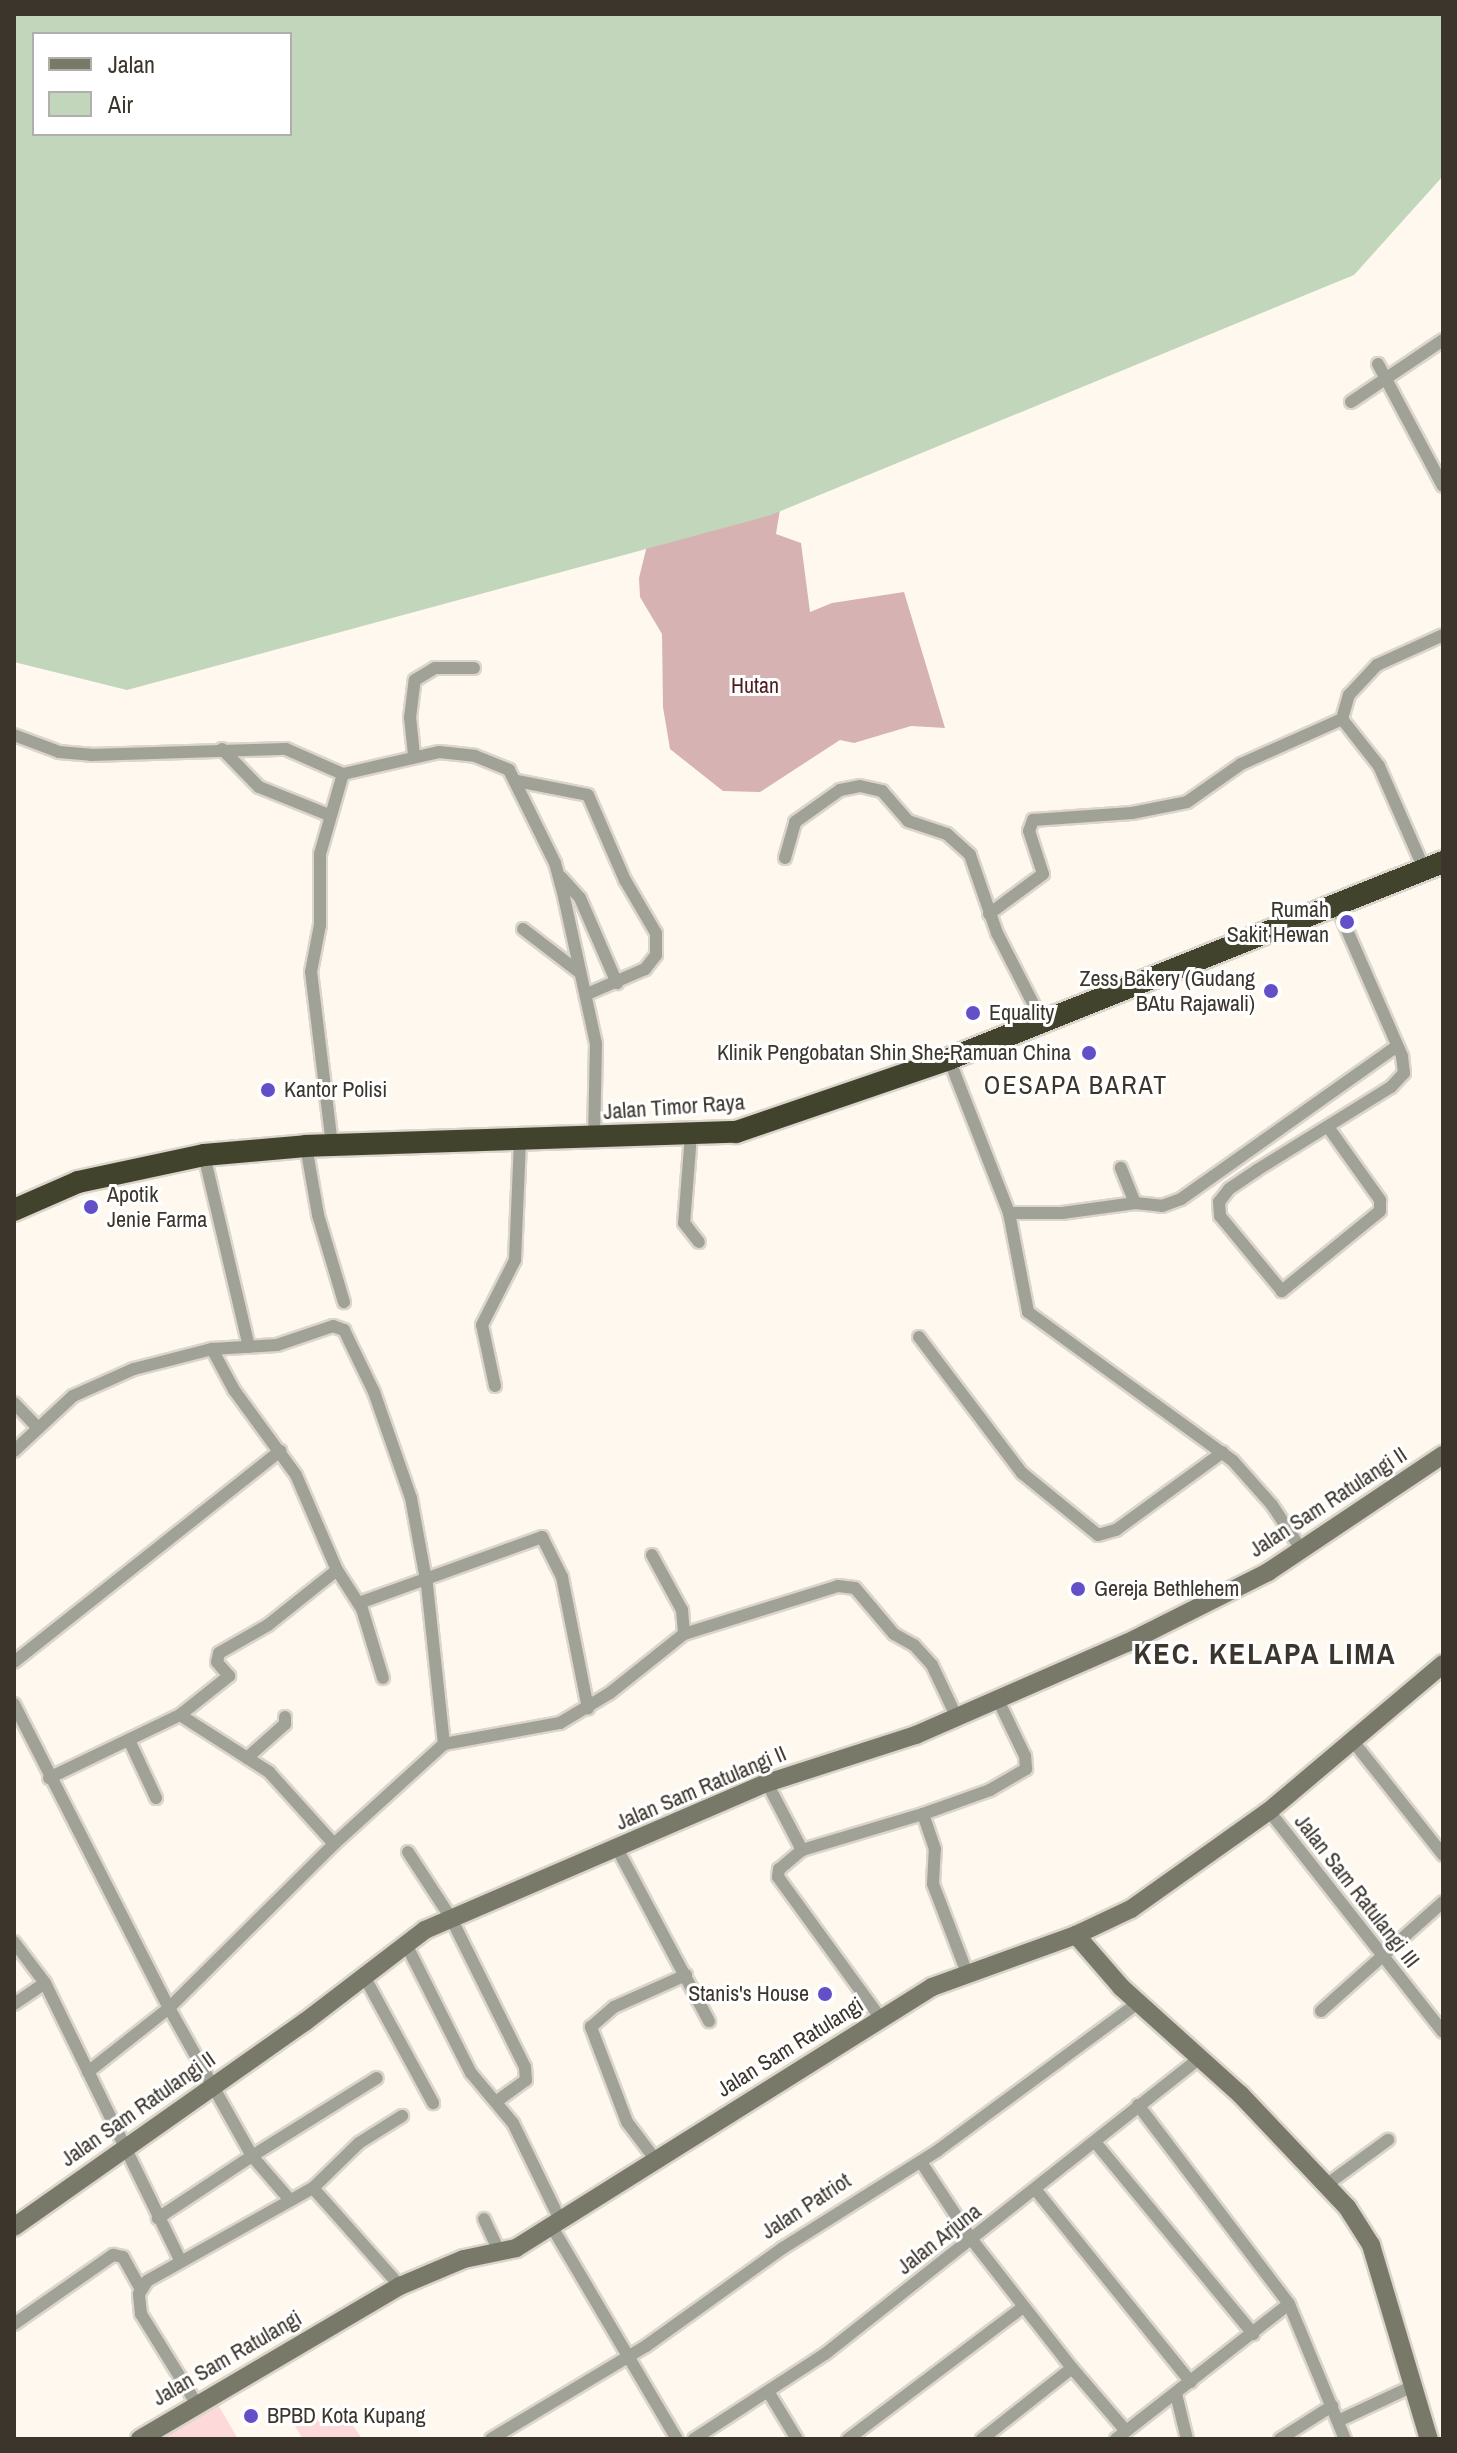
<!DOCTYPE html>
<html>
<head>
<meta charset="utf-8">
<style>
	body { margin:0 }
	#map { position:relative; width:1457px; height:2453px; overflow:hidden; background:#fef8ee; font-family:"Archivo Narrow",sans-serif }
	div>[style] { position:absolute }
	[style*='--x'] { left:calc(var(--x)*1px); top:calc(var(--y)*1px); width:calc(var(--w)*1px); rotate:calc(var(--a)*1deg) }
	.green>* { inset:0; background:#fdd9d9 }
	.forest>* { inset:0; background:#d7b2b3 }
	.water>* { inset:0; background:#c1d6bb }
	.roads { filter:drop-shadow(2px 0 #dbd5cb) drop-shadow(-2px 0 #dbd5cb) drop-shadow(0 2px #dbd5cb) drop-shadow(0 -2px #dbd5cb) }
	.street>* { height:12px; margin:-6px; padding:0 6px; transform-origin:6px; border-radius:6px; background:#a1a297 }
	.secondary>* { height:18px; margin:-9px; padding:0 9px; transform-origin:9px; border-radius:9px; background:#787968 }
	.highway>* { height:22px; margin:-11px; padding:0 11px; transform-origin:11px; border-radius:11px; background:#42432d }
	.dots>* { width:22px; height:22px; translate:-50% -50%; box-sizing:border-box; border:4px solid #fff; border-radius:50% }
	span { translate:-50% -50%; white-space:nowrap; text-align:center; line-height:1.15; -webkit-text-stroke:6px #fff; paint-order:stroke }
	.park-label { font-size:22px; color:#4c1c20 }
	.poi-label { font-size:22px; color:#3b352c }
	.right { translate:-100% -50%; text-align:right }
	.left { translate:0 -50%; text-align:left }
	.street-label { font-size:22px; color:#3b352c }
	.quarter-label { font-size:26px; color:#3b352c; letter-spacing:2px }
	.district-label { font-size:30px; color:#3b352c; font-weight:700; letter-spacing:2px }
	.frame { position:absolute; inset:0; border:16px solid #3b352c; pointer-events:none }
	.legend { position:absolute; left:32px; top:32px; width:260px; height:104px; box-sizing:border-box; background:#fff; border:2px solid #b1aeab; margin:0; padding:10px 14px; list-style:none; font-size:24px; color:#3b352c }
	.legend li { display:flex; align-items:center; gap:16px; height:40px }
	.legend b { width:40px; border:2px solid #b1aeab }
</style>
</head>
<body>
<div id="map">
	<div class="green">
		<i style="clip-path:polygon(217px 2403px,238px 2439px,158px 2439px)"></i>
		<i style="clip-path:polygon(345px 2413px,362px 2439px,298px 2439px,301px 2436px,295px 2426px,315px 2417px,322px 2425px)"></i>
	</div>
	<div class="forest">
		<i style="clip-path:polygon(784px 485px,776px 534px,801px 543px,810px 612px,832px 603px,904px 592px,945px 728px,911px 726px,854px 743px,840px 740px,760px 792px,723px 791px,670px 749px,663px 707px,662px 634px,640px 597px,639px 578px,653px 521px)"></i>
	</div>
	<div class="water">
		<i style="clip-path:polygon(evenodd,14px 14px,1443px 14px,1443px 176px,1354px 275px,771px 515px,127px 690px,14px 662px,14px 14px,34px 34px,290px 34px,290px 134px,34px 134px,34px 34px)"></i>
	</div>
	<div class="roads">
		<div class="street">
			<i style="--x:1378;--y:364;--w:138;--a:62"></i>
			<i style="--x:1351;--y:402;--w:111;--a:-34"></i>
			<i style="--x:14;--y:735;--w:48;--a:20.7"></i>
			<i style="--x:59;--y:752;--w:32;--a:5"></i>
			<i style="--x:91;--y:755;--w:195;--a:-1.8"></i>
			<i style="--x:286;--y:749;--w:62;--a:23.7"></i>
			<i style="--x:343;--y:774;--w:98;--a:-12.9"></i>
			<i style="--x:439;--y:752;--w:36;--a:6"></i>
			<i style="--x:475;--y:756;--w:37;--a:22"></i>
			<i style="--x:509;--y:770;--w:104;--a:63.7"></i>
			<i style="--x:555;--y:863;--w:35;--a:75"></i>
			<i style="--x:564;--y:897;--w:150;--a:77.7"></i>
			<i style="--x:596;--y:1044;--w:95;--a:91.2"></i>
			<i style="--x:222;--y:749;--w:53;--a:45.8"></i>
			<i style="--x:259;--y:787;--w:75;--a:21.8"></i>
			<i style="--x:414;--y:755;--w:37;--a:-96"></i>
			<i style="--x:410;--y:718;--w:38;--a:-83"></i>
			<i style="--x:415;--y:680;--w:23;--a:-31"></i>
			<i style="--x:435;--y:668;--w:39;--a:0"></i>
			<i style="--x:517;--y:781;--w:72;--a:11.2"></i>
			<i style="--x:588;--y:795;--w:93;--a:66.5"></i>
			<i style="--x:625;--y:880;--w:61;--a:59.7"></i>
			<i style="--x:656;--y:933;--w:22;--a:90"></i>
			<i style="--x:656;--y:955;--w:18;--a:128"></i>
			<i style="--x:645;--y:969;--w:63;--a:156.7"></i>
			<i style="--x:785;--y:858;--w:37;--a:-74"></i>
			<i style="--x:795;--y:822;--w:55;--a:-35.4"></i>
			<i style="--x:840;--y:790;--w:20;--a:-11"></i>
			<i style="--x:860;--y:786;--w:23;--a:13"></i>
			<i style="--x:882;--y:791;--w:40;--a:49"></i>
			<i style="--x:908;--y:821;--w:41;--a:18.4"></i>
			<i style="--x:947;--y:834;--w:31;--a:42"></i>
			<i style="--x:970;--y:855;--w:83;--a:70.9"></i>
			<i style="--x:997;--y:933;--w:101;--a:62.9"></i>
			<i style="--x:1425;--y:871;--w:115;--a:-113.7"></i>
			<i style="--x:1379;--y:766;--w:60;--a:-128.2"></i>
			<i style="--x:1342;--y:719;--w:25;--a:-74"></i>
			<i style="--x:1349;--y:695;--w:41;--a:-47"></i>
			<i style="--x:1377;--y:665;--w:72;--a:-24.4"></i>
			<i style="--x:561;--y:877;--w:28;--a:48"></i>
			<i style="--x:580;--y:898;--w:93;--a:66.5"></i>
			<i style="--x:989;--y:914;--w:67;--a:-36.5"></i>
			<i style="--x:1043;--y:874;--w:45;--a:-108"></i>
			<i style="--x:1029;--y:831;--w:12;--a:-70"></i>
			<i style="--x:1033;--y:820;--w:99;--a:-4"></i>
			<i style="--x:1132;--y:813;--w:56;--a:-11.3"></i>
			<i style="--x:1187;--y:802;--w:66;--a:-35.1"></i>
			<i style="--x:1241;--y:764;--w:111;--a:-24"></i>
			<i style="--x:523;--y:929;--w:71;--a:37.5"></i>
			<i style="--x:949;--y:1059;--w:165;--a:68.7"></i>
			<i style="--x:1009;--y:1213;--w:101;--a:79.1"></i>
			<i style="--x:1028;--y:1312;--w:253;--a:36"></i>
			<i style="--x:1233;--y:1461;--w:59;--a:48.4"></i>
			<i style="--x:1272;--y:1505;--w:53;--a:56.6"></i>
			<i style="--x:1328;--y:1127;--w:90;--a:54.5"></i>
			<i style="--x:1380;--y:1200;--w:11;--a:90"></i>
			<i style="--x:1380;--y:1211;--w:127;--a:140.8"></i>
			<i style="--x:1282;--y:1291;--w:97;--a:-129.6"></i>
			<i style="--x:1220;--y:1216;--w:14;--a:-94"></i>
			<i style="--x:1219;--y:1202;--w:16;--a:-52"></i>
			<i style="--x:1229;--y:1189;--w:34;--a:-34"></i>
			<i style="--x:1257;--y:1170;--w:158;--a:-31.8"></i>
			<i style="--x:1391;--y:1087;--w:19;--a:-47"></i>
			<i style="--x:1404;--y:1073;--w:17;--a:-97"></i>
			<i style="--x:1402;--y:1056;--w:163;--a:-113.6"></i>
			<i style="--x:691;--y:1135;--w:88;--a:94.5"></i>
			<i style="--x:684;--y:1223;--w:24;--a:52"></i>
			<i style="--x:332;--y:1145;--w:174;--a:-96.9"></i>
			<i style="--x:311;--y:972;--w:48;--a:-79.2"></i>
			<i style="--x:320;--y:925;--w:71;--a:-90"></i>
			<i style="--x:320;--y:854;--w:83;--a:-74"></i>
			<i style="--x:306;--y:1146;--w:70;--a:80.1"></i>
			<i style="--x:318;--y:1215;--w:91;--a:73.4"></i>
			<i style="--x:204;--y:1155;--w:197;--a:76.8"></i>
			<i style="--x:1135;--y:1203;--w:27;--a:6"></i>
			<i style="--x:1162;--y:1206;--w:20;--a:-20"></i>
			<i style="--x:1181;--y:1199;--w:265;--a:-35.3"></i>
			<i style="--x:1009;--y:1213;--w:53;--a:0"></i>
			<i style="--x:1062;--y:1213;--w:74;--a:-7.8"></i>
			<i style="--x:1135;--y:1203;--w:38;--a:-112"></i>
			<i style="--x:919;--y:1337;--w:171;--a:52.9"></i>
			<i style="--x:1022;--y:1473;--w:98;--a:39.2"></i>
			<i style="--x:1098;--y:1535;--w:19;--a:-16"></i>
			<i style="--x:1116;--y:1530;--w:132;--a:-36.1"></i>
			<i style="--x:212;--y:1349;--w:47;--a:61.8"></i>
			<i style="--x:234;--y:1390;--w:105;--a:53.9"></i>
			<i style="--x:296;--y:1475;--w:103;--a:66.7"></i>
			<i style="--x:337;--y:1570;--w:46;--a:57.3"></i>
			<i style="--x:362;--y:1609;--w:72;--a:73.1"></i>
			<i style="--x:495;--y:1386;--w:62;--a:-102"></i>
			<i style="--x:482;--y:1325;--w:73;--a:-63.1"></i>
			<i style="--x:515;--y:1260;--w:118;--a:-87.6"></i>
			<i style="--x:14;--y:1403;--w:32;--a:46"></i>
			<i style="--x:14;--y:1451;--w:81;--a:-43"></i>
			<i style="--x:73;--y:1396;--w:67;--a:-23.9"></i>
			<i style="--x:134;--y:1369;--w:81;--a:-14.4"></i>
			<i style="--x:212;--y:1349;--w:65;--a:-3.5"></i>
			<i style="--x:277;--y:1345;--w:59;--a:-18.7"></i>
			<i style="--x:333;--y:1326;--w:12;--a:20"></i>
			<i style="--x:344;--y:1330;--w:69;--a:64.2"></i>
			<i style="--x:374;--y:1392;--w:112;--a:70.8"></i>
			<i style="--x:411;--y:1498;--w:88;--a:79.6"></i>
			<i style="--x:427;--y:1585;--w:160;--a:83.9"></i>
			<i style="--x:652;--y:1555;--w:63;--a:61.4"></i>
			<i style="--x:682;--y:1610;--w:24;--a:85"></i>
			<i style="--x:359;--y:1603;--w:195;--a:-19.8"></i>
			<i style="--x:542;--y:1537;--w:45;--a:63.4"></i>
			<i style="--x:562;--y:1577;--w:134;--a:78.8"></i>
			<i style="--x:14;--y:1662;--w:340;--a:-38.4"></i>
			<i style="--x:14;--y:1704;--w:341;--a:63"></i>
			<i style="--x:169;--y:2008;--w:170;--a:60.7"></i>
			<i style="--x:252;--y:2156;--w:113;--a:146.6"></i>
			<i style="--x:180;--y:1715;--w:63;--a:-38.5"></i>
			<i style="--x:229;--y:1676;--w:18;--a:-131"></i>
			<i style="--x:217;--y:1662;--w:9;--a:-77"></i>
			<i style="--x:219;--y:1653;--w:56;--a:-29.7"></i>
			<i style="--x:268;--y:1625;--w:88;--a:-38.6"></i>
			<i style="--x:129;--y:1740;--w:64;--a:65"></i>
			<i style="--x:1352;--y:1740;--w:147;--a:51.6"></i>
			<i style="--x:247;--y:1758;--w:51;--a:-41.8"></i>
			<i style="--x:285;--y:1724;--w:7;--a:-90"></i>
			<i style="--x:49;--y:1778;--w:145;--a:-25.7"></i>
			<i style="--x:180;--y:1715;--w:106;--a:32.6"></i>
			<i style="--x:269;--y:1772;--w:97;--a:47.9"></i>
			<i style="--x:767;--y:1783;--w:76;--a:62.4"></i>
			<i style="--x:802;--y:1850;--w:126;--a:-16.6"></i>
			<i style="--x:1269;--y:1811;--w:281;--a:51.8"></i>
			<i style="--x:618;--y:1850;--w:194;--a:62"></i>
			<i style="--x:802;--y:1850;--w:30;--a:140"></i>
			<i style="--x:779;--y:1869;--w:8;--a:97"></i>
			<i style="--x:778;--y:1877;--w:175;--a:54"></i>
			<i style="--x:408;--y:1852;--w:79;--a:56.9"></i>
			<i style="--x:451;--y:1918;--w:166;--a:63.6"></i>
			<i style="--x:525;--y:2067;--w:13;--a:86"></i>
			<i style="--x:526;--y:2080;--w:36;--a:144"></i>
			<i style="--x:14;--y:1942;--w:51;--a:52.9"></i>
			<i style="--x:45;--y:1983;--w:310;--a:64"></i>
			<i style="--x:405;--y:1942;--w:147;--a:63.3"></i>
			<i style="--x:471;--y:2073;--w:65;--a:50"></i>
			<i style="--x:513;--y:2123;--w:110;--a:64.1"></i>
			<i style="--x:967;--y:1973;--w:95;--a:-110.9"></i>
			<i style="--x:933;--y:1884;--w:35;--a:-87"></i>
			<i style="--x:935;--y:1849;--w:37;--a:-109"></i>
			<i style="--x:923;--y:1814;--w:71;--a:-19.7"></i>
			<i style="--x:990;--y:1790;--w:42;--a:-30.3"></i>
			<i style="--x:1026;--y:1769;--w:13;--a:-94"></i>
			<i style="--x:1025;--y:1756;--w:62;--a:-115.7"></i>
			<i style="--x:363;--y:1974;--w:147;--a:61.5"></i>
			<i style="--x:14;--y:2004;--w:37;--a:-34"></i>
			<i style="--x:1321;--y:2011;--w:164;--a:-41.8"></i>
			<i style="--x:88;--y:2072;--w:103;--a:-38.3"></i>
			<i style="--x:169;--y:2008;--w:233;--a:-44.8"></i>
			<i style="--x:334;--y:1844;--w:149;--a:-42.3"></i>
			<i style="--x:444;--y:1744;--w:118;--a:-10.3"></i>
			<i style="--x:560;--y:1723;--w:58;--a:-31"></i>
			<i style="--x:610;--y:1693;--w:95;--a:-38.6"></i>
			<i style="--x:684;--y:1634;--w:161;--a:-17.3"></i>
			<i style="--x:838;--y:1586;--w:17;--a:7"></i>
			<i style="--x:855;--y:1588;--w:60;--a:49.7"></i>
			<i style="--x:894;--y:1634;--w:23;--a:29"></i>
			<i style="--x:914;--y:1645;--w:27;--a:48"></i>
			<i style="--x:932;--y:1665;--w:59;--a:64.7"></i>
			<i style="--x:1138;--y:2105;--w:250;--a:52.8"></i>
			<i style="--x:1289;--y:2304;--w:146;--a:67.5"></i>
			<i style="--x:1095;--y:2142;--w:249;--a:50.5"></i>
			<i style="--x:655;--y:2159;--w:46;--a:-127.1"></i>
			<i style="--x:627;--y:2122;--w:102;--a:-110.8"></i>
			<i style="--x:591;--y:2027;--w:30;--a:-41"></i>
			<i style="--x:614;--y:2007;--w:79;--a:-24"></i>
			<i style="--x:921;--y:2162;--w:93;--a:56.8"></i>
			<i style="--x:972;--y:2240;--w:162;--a:52"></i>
			<i style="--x:1072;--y:2368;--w:115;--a:141.7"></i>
			<i style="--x:1326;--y:2185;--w:77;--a:-36"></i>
			<i style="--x:313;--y:2188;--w:64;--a:-44.4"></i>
			<i style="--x:359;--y:2143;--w:51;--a:-32.1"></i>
			<i style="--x:1035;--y:2189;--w:248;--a:51.1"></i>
			<i style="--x:290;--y:2200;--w:58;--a:-130.8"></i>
			<i style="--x:252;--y:2156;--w:147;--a:-32"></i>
			<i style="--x:484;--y:2219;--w:38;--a:65"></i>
			<i style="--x:552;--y:2227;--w:246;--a:59.5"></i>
			<i style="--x:14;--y:2324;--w:121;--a:-34.9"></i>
			<i style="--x:113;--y:2255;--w:10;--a:11"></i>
			<i style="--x:123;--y:2257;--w:37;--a:61"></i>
			<i style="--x:1072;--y:2368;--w:83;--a:49.4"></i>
			<i style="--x:769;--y:2393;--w:54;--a:58.7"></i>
			<i style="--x:1176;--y:2394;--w:46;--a:76.3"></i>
			<i style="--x:196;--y:2403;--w:105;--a:-121.7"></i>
			<i style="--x:141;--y:2314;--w:20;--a:-96"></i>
			<i style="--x:139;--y:2294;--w:15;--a:-58"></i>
			<i style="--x:147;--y:2281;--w:190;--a:-29.3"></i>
			<i style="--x:313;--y:2188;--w:131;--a:48.4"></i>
			<i style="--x:1338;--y:2421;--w:83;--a:-25"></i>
			<i style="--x:491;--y:2439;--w:181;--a:-31"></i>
			<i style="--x:646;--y:2346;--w:168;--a:-35.6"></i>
			<i style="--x:783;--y:2248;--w:182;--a:-32.2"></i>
			<i style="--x:937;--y:2151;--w:251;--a:-36.4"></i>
			<i style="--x:694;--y:2439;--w:156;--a:-33"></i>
			<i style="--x:825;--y:2354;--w:478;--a:-38.3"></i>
			<i style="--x:848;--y:2439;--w:219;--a:-37"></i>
			<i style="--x:1116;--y:2439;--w:219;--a:-38"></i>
			<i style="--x:1280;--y:2439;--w:62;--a:-32.4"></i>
		</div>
		<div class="secondary">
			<i style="--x:1076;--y:1935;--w:69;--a:49.1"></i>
			<i style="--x:1121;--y:1987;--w:160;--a:42"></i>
			<i style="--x:1240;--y:2094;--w:156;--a:46.6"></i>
			<i style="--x:1347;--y:2207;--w:45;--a:57.7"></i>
			<i style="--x:1371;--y:2245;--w:202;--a:73.4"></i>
			<i style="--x:14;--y:2227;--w:356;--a:-35.2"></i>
			<i style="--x:305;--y:2022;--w:151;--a:-37.5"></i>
			<i style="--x:425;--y:1930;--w:372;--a:-23.3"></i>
			<i style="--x:767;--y:1783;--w:157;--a:-17.9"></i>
			<i style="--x:916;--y:1735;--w:230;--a:-23.6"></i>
			<i style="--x:1127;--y:1643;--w:158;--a:-26.7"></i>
			<i style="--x:1268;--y:1572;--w:211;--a:-33.8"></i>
			<i style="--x:140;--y:2439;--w:302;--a:-30.5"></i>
			<i style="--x:400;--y:2286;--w:69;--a:-22.9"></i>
			<i style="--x:464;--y:2259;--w:53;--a:-11.9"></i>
			<i style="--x:516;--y:2248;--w:491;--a:-32.1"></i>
			<i style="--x:932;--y:1987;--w:153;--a:-19.9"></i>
			<i style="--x:1076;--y:1935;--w:61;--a:-25.3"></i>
			<i style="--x:1131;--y:1909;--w:169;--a:-35.4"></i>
			<i style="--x:1269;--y:1811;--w:228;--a:-40.2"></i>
		</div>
		<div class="highway">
			<i style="--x:14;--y:1210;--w:70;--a:-23.6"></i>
			<i style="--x:78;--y:1182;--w:129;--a:-12.1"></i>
			<i style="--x:204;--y:1155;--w:102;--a:-5"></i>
			<i style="--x:306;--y:1146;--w:430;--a:-1.9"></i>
			<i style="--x:736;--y:1132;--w:225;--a:-18.9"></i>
			<i style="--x:949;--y:1059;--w:532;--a:-21.74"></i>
		</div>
	</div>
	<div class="dots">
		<i style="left:1347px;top:922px;background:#634fc8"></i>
		<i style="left:1271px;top:991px;background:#634fc8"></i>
		<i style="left:973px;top:1013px;background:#634fc8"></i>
		<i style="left:1089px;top:1053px;background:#634fc8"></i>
		<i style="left:268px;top:1090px;background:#634fc8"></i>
		<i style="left:91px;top:1207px;background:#634fc8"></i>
		<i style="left:1078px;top:1589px;background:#634fc8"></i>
		<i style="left:825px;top:1994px;background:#634fc8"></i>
		<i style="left:251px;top:2416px;background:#634fc8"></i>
	</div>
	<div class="park-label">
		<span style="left:755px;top:686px">Hutan</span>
	</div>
	<div class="poi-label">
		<span class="right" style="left:1329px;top:922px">Rumah<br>Sakit Hewan</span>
		<span class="right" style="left:1255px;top:991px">Zess Bakery (Gudang<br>BAtu Rajawali)</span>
		<span class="left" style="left:989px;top:1013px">Equality</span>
		<span class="right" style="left:1071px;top:1053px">Klinik Pengobatan Shin She-Ramuan China</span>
		<span class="left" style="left:284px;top:1090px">Kantor Polisi</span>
		<span class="left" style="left:107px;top:1207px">Apotik<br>Jenie Farma</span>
		<span class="left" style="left:1094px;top:1589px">Gereja Bethlehem</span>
		<span class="right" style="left:809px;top:1994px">Stanis's House</span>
		<span class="left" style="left:267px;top:2416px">BPBD Kota Kupang</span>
	</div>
	<div class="street-label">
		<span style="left:674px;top:1107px;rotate:-4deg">Jalan Timor Raya</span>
		<span style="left:1328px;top:1502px;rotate:-33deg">Jalan Sam Ratulangi II</span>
		<span style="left:701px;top:1788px;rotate:-23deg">Jalan Sam Ratulangi II</span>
		<span style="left:1357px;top:1891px;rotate:52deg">Jalan Sam Ratulangi III</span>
		<span style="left:790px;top:2047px;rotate:-32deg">Jalan Sam Ratulangi</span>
		<span style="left:138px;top:2109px;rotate:-35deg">Jalan Sam Ratulangi II</span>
		<span style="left:806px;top:2206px;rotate:-33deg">Jalan Patriot</span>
		<span style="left:939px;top:2239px;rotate:-38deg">Jalan Arjuna</span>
		<span style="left:227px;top:2358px;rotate:-30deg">Jalan Sam Ratulangi</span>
	</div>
	<div class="quarter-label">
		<span style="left:1076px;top:1085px">OESAPA BARAT</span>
	</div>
	<div class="district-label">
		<span style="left:1265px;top:1653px">KEC. KELAPA LIMA</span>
	</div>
	<div class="frame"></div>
	<ul class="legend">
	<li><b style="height:10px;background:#787968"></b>Jalan</li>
	<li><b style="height:22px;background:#c1d6bb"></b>Air</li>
	</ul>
</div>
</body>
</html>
